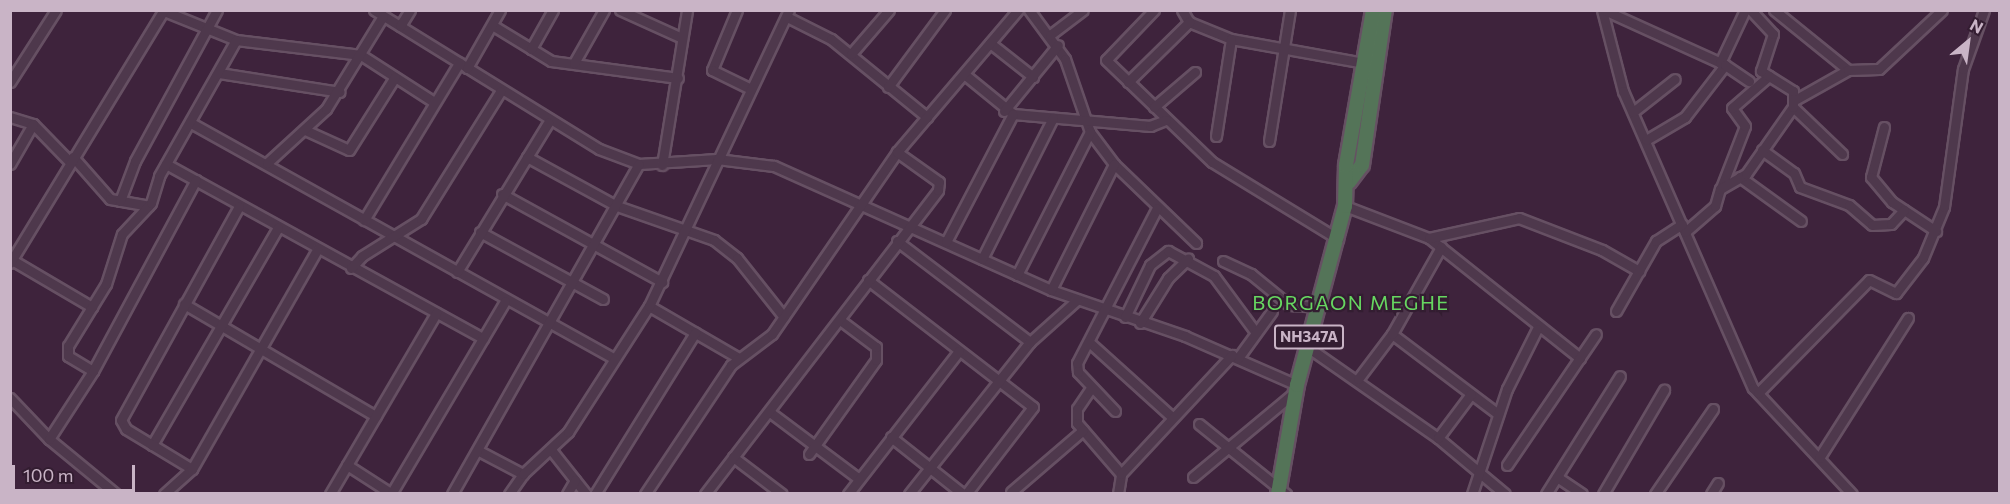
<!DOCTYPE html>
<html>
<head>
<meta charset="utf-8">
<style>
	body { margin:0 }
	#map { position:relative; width:2010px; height:504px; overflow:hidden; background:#3e233c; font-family:Commissioner,sans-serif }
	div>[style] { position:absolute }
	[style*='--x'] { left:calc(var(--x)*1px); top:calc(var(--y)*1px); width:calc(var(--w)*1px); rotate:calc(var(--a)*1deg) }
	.roads { filter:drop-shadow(2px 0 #665063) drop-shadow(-2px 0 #665063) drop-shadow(0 2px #665063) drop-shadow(0 -2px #665063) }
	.minor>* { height:9px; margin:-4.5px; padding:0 4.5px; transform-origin:4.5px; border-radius:4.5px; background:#4e384c }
	.highway>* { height:14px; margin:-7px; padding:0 7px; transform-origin:7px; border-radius:7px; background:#547458 }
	span { translate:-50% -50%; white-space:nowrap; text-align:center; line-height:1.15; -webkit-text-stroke:4.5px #331d31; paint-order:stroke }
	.shield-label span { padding:2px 4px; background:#331d31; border:2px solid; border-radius:4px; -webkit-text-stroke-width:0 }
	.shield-label { font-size:15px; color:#c9b4c6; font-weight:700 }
	.quarter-label { font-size:20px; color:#67d761; letter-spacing:1.5px }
	.frame { position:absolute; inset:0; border:12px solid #c9b4c6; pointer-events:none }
	.north { position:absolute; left:1938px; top:12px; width:60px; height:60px; -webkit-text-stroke:4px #331d31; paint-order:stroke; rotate:29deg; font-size:16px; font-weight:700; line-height:24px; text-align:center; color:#c9b4c6 }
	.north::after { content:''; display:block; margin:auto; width:21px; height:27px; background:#c9b4c6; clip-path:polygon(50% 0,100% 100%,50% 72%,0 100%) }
	.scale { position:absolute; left:12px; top:465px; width:123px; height:27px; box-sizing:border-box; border:3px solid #c9b4c6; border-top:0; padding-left:8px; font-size:18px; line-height:21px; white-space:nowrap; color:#c9b4c6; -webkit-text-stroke:4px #331d31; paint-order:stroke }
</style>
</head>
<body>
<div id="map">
	<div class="roads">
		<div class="minor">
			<i style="--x:374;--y:10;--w:264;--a:31.7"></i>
			<i style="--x:599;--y:149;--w:43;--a:20.6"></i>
			<i style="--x:639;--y:164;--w:78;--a:-3.7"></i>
			<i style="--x:717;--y:159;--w:57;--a:7"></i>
			<i style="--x:774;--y:166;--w:303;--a:24.1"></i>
			<i style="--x:1051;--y:290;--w:142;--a:18.9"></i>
			<i style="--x:1185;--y:336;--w:122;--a:23.6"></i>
			<i style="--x:620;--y:10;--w:68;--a:24.3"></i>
			<i style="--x:737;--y:10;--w:65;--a:112.6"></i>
			<i style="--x:712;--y:70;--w:43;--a:26"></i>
			<i style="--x:1029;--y:10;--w:61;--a:53.7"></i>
			<i style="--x:1065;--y:59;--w:77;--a:71.1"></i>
			<i style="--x:1090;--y:132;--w:40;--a:53"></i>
			<i style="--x:1114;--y:164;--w:114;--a:43.9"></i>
			<i style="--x:1154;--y:10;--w:69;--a:133.8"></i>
			<i style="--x:1106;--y:60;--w:147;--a:43.9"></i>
			<i style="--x:1212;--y:162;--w:148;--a:31.4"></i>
			<i style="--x:1182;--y:10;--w:14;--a:60"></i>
			<i style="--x:1189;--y:22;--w:45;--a:22"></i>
			<i style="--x:1231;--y:39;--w:136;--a:10.2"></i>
			<i style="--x:1602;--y:10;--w:84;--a:75.5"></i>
			<i style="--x:1623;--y:91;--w:324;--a:66.4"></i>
			<i style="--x:1753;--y:388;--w:145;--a:47"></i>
			<i style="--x:1604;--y:10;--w:133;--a:24.4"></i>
			<i style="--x:1725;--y:65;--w:66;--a:127.6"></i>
			<i style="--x:1685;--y:117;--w:45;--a:149.5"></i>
			<i style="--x:1774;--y:10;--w:95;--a:39"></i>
			<i style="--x:1848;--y:70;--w:63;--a:150.6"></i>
			<i style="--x:164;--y:11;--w:78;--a:21.9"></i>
			<i style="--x:236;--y:40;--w:126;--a:6.8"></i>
			<i style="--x:361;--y:55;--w:87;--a:32.8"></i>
			<i style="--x:787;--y:17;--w:49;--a:26.6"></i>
			<i style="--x:831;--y:39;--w:124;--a:39.1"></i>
			<i style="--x:492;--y:25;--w:69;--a:31.4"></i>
			<i style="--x:551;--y:61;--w:128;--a:7.6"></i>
			<i style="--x:400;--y:26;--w:19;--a:-58"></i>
			<i style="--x:1050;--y:35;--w:41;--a:-37.1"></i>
			<i style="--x:990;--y:43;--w:55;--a:38.3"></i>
			<i style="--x:531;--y:49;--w:45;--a:-60.6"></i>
			<i style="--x:851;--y:54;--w:58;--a:-49.2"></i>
			<i style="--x:574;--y:63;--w:61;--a:-60.5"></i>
			<i style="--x:1720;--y:63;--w:59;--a:-64.7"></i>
			<i style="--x:1725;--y:65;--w:29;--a:34"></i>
			<i style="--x:467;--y:68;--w:67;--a:-60.4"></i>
			<i style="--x:1848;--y:70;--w:31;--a:-2"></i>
			<i style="--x:1879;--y:69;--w:86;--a:-43.1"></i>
			<i style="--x:219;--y:73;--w:122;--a:8.9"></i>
			<i style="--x:964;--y:74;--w:63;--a:39.2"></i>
			<i style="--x:1013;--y:114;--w:138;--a:5"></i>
			<i style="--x:1150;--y:126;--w:17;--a:-21"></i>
			<i style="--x:10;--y:82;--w:85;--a:-57.4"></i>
			<i style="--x:1128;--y:82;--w:86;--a:-44.5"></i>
			<i style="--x:888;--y:87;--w:96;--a:-53.5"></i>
			<i style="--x:1154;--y:107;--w:54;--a:-40.5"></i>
			<i style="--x:1793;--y:107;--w:68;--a:43.8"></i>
			<i style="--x:1004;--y:111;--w:85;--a:-50.7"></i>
			<i style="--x:1633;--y:112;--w:53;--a:-38.2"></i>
			<i style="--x:10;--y:117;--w:24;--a:17"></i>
			<i style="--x:33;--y:124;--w:53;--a:45.8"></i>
			<i style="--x:191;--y:123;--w:484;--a:29.1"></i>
			<i style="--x:1884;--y:127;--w:52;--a:104.6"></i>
			<i style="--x:1871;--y:177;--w:33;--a:50"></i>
			<i style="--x:1892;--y:202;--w:53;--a:33.4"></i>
			<i style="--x:305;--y:130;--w:48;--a:24.4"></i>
			<i style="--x:349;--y:150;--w:86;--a:-57.8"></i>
			<i style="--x:1216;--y:136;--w:98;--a:-81.2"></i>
			<i style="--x:1269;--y:141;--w:133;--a:-80.9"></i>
			<i style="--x:1762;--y:150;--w:39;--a:36"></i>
			<i style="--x:1794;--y:173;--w:15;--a:67"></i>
			<i style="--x:1800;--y:187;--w:52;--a:20.2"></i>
			<i style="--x:1849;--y:205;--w:30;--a:41"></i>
			<i style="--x:1872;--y:225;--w:19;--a:-3"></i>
			<i style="--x:1891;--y:224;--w:19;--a:-47"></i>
			<i style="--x:73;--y:157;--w:56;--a:48.6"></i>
			<i style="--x:110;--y:199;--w:39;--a:10"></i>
			<i style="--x:527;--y:157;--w:102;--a:28.6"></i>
			<i style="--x:617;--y:206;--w:103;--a:19.3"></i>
			<i style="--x:714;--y:240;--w:29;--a:38"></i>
			<i style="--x:737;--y:258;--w:75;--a:51.5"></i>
			<i style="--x:267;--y:163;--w:80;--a:-42.5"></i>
			<i style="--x:326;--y:109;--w:109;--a:-58.5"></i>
			<i style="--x:10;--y:164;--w:46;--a:-60.1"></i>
			<i style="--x:166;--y:164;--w:362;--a:28.8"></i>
			<i style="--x:662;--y:165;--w:157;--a:-80.8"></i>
			<i style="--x:1740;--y:177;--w:75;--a:35.8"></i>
			<i style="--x:1721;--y:188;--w:66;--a:-68.8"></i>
			<i style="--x:1745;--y:126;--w:22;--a:-126"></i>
			<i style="--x:1732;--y:108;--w:49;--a:-40.9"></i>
			<i style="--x:502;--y:194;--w:183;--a:28.8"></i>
			<i style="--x:120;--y:201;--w:43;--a:-69.4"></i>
			<i style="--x:135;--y:161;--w:172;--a:-61.5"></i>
			<i style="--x:1345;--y:206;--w:90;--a:20.9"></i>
			<i style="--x:1429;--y:238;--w:193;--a:38.5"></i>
			<i style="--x:364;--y:220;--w:184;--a:-58.8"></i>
			<i style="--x:480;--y:232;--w:140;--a:28.6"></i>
			<i style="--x:1685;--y:232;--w:40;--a:-41"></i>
			<i style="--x:1715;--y:206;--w:18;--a:-74"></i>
			<i style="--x:1720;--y:189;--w:30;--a:-30"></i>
			<i style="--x:1746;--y:174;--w:82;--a:-55"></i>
			<i style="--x:1793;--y:107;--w:16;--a:-90"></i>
			<i style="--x:1793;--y:91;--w:38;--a:-148"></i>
			<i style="--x:1761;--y:71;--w:39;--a:-72"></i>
			<i style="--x:1773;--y:34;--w:33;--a:-133"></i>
			<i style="--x:1429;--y:238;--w:92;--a:-12.5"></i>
			<i style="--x:1519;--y:218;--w:89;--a:21.1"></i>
			<i style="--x:1602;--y:250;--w:43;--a:29.6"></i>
			<i style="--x:897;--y:241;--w:167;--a:37.2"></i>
			<i style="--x:946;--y:242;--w:144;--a:-62.4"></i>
			<i style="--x:982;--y:259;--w:158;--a:-63.3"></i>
			<i style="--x:12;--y:260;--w:93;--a:30.4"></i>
			<i style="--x:1223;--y:261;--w:31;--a:25"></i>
			<i style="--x:1251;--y:274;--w:49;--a:39.2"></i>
			<i style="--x:1289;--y:305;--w:27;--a:4"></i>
			<i style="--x:10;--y:263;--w:296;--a:-58.7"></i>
			<i style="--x:351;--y:268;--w:16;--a:-47"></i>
			<i style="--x:362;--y:256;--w:70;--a:-32.1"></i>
			<i style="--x:421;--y:219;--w:150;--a:-58.1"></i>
			<i style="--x:457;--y:272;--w:175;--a:-58.6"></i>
			<i style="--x:1017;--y:275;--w:161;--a:-63"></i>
			<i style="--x:868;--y:280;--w:208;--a:37.6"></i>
			<i style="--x:1033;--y:407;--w:110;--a:127.6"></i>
			<i style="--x:1051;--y:290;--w:141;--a:-63.4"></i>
			<i style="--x:184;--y:304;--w:222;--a:30.3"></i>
			<i style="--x:649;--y:306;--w:102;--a:30.1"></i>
			<i style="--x:1616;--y:311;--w:81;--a:-60.3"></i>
			<i style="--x:1656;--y:241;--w:31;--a:-33"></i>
			<i style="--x:1125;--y:317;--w:58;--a:-64.3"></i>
			<i style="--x:1150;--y:265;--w:23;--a:-38"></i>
			<i style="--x:1168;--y:251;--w:52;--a:28.5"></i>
			<i style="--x:1214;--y:276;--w:67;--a:53.5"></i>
			<i style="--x:1140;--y:323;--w:53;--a:-58.1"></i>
			<i style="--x:1168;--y:278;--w:28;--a:-44"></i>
			<i style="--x:1392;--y:334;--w:133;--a:37"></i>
			<i style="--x:1089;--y:342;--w:112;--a:42.1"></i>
			<i style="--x:1306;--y:346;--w:161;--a:34.9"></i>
			<i style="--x:1438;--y:438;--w:87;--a:39.9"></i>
			<i style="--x:1238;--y:358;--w:58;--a:-54.1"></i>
			<i style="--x:93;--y:371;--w:29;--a:-149"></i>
			<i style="--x:68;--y:356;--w:10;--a:-90"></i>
			<i style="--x:68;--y:346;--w:73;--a:-58.5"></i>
			<i style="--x:106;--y:284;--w:52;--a:-72.3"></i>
			<i style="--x:122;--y:234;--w:42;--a:-46.9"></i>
			<i style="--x:151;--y:203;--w:28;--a:-73"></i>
			<i style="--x:159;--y:176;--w:156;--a:-60.5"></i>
			<i style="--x:1358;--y:379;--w:56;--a:-52.9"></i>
			<i style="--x:1392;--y:334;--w:100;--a:-60.6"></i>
			<i style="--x:1091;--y:388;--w:25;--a:124"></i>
			<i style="--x:1077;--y:409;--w:14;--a:90"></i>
			<i style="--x:1077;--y:423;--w:67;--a:49.2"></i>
			<i style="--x:1758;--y:393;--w:158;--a:-45.5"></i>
			<i style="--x:1869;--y:280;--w:30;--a:26"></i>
			<i style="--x:1896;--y:293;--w:44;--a:-52.4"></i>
			<i style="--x:1923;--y:258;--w:55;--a:-67.6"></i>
			<i style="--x:1944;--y:207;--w:139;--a:-82.2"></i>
			<i style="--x:1963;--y:69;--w:63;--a:-70.4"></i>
			<i style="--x:10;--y:398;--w:57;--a:46.4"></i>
			<i style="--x:49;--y:439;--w:87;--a:39.4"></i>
			<i style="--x:1115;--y:411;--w:54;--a:-133.5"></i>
			<i style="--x:1078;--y:372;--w:9;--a:-96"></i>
			<i style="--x:1077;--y:363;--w:174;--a:-62.7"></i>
			<i style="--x:771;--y:413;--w:109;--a:36.8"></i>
			<i style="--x:1199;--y:424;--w:112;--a:38.8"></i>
			<i style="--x:891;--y:437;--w:92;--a:38.4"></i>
			<i style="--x:1438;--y:438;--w:55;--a:-53.1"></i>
			<i style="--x:49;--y:439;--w:81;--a:-57.1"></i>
			<i style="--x:93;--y:371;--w:217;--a:-61.7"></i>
			<i style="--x:152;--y:445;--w:251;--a:-59.9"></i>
			<i style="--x:479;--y:451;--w:50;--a:27.6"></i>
			<i style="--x:552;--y:451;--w:55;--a:51.7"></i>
			<i style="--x:809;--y:454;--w:115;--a:-54.5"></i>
			<i style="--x:876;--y:360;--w:13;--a:-90"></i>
			<i style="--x:876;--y:347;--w:45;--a:-143.1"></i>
			<i style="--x:733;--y:457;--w:61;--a:37.1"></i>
			<i style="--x:1819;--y:458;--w:166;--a:-57.6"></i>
			<i style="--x:347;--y:465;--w:54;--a:32.8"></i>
			<i style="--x:1507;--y:465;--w:158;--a:-55.8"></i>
			<i style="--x:192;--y:469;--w:77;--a:-148.8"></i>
			<i style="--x:126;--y:429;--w:10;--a:-119"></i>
			<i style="--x:121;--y:420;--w:244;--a:-61.1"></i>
			<i style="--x:1193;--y:477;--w:133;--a:-39.8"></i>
			<i style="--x:1557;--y:477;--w:30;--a:34"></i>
			<i style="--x:1011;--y:492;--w:95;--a:-40.7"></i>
			<i style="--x:164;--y:494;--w:38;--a:-42"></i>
			<i style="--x:192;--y:469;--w:252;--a:-60.3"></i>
			<i style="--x:330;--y:494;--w:210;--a:-59.6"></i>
			<i style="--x:391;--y:494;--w:224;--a:-59.4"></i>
			<i style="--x:452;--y:494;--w:379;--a:-60.5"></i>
			<i style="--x:509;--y:494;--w:24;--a:-55"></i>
			<i style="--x:523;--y:474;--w:62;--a:-43"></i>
			<i style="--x:568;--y:432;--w:150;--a:-57.3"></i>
			<i style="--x:649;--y:306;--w:327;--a:-64.7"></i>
			<i style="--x:567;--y:494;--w:16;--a:-60"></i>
			<i style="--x:595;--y:494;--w:190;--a:-58.2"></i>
			<i style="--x:645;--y:494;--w:155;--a:-56.3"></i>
			<i style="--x:731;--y:365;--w:51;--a:-37.1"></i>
			<i style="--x:772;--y:334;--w:221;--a:-55.5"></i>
			<i style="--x:897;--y:152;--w:187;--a:-49.6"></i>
			<i style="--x:705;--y:494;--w:383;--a:-52.5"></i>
			<i style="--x:938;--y:190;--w:8;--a:-83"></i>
			<i style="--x:939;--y:182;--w:52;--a:-144.5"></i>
			<i style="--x:848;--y:494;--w:181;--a:-52.2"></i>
			<i style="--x:909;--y:494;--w:194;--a:-51.5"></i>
			<i style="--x:1030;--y:342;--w:63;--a:-41.8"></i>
			<i style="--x:1118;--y:494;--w:20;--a:-81"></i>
			<i style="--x:1121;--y:474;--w:163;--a:-47"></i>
			<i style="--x:1472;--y:494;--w:111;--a:-71.6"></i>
			<i style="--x:1507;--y:389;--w:67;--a:-63.4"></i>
			<i style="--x:1546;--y:494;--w:139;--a:-57.9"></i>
			<i style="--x:1603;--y:494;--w:121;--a:-59.6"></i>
			<i style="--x:1655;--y:494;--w:103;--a:-55.7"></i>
			<i style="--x:1711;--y:494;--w:13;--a:-58"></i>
		</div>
		<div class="highway">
			<i style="--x:1349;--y:182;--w:21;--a:-53"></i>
			<i style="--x:1362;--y:165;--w:157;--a:-81.6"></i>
			<i style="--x:1278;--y:494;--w:111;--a:-80.1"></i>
			<i style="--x:1297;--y:385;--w:185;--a:-75"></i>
			<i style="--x:1345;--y:206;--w:41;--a:-88.6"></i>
			<i style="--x:1346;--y:165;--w:157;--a:-80.1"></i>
		</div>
	</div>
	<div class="shield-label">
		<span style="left:1309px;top:337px">NH347A</span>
	</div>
	<div class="quarter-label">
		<span style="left:1351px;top:302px">BORGAON MEGHE</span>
	</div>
	<div class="frame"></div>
	<div class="north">N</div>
	<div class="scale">100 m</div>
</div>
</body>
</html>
